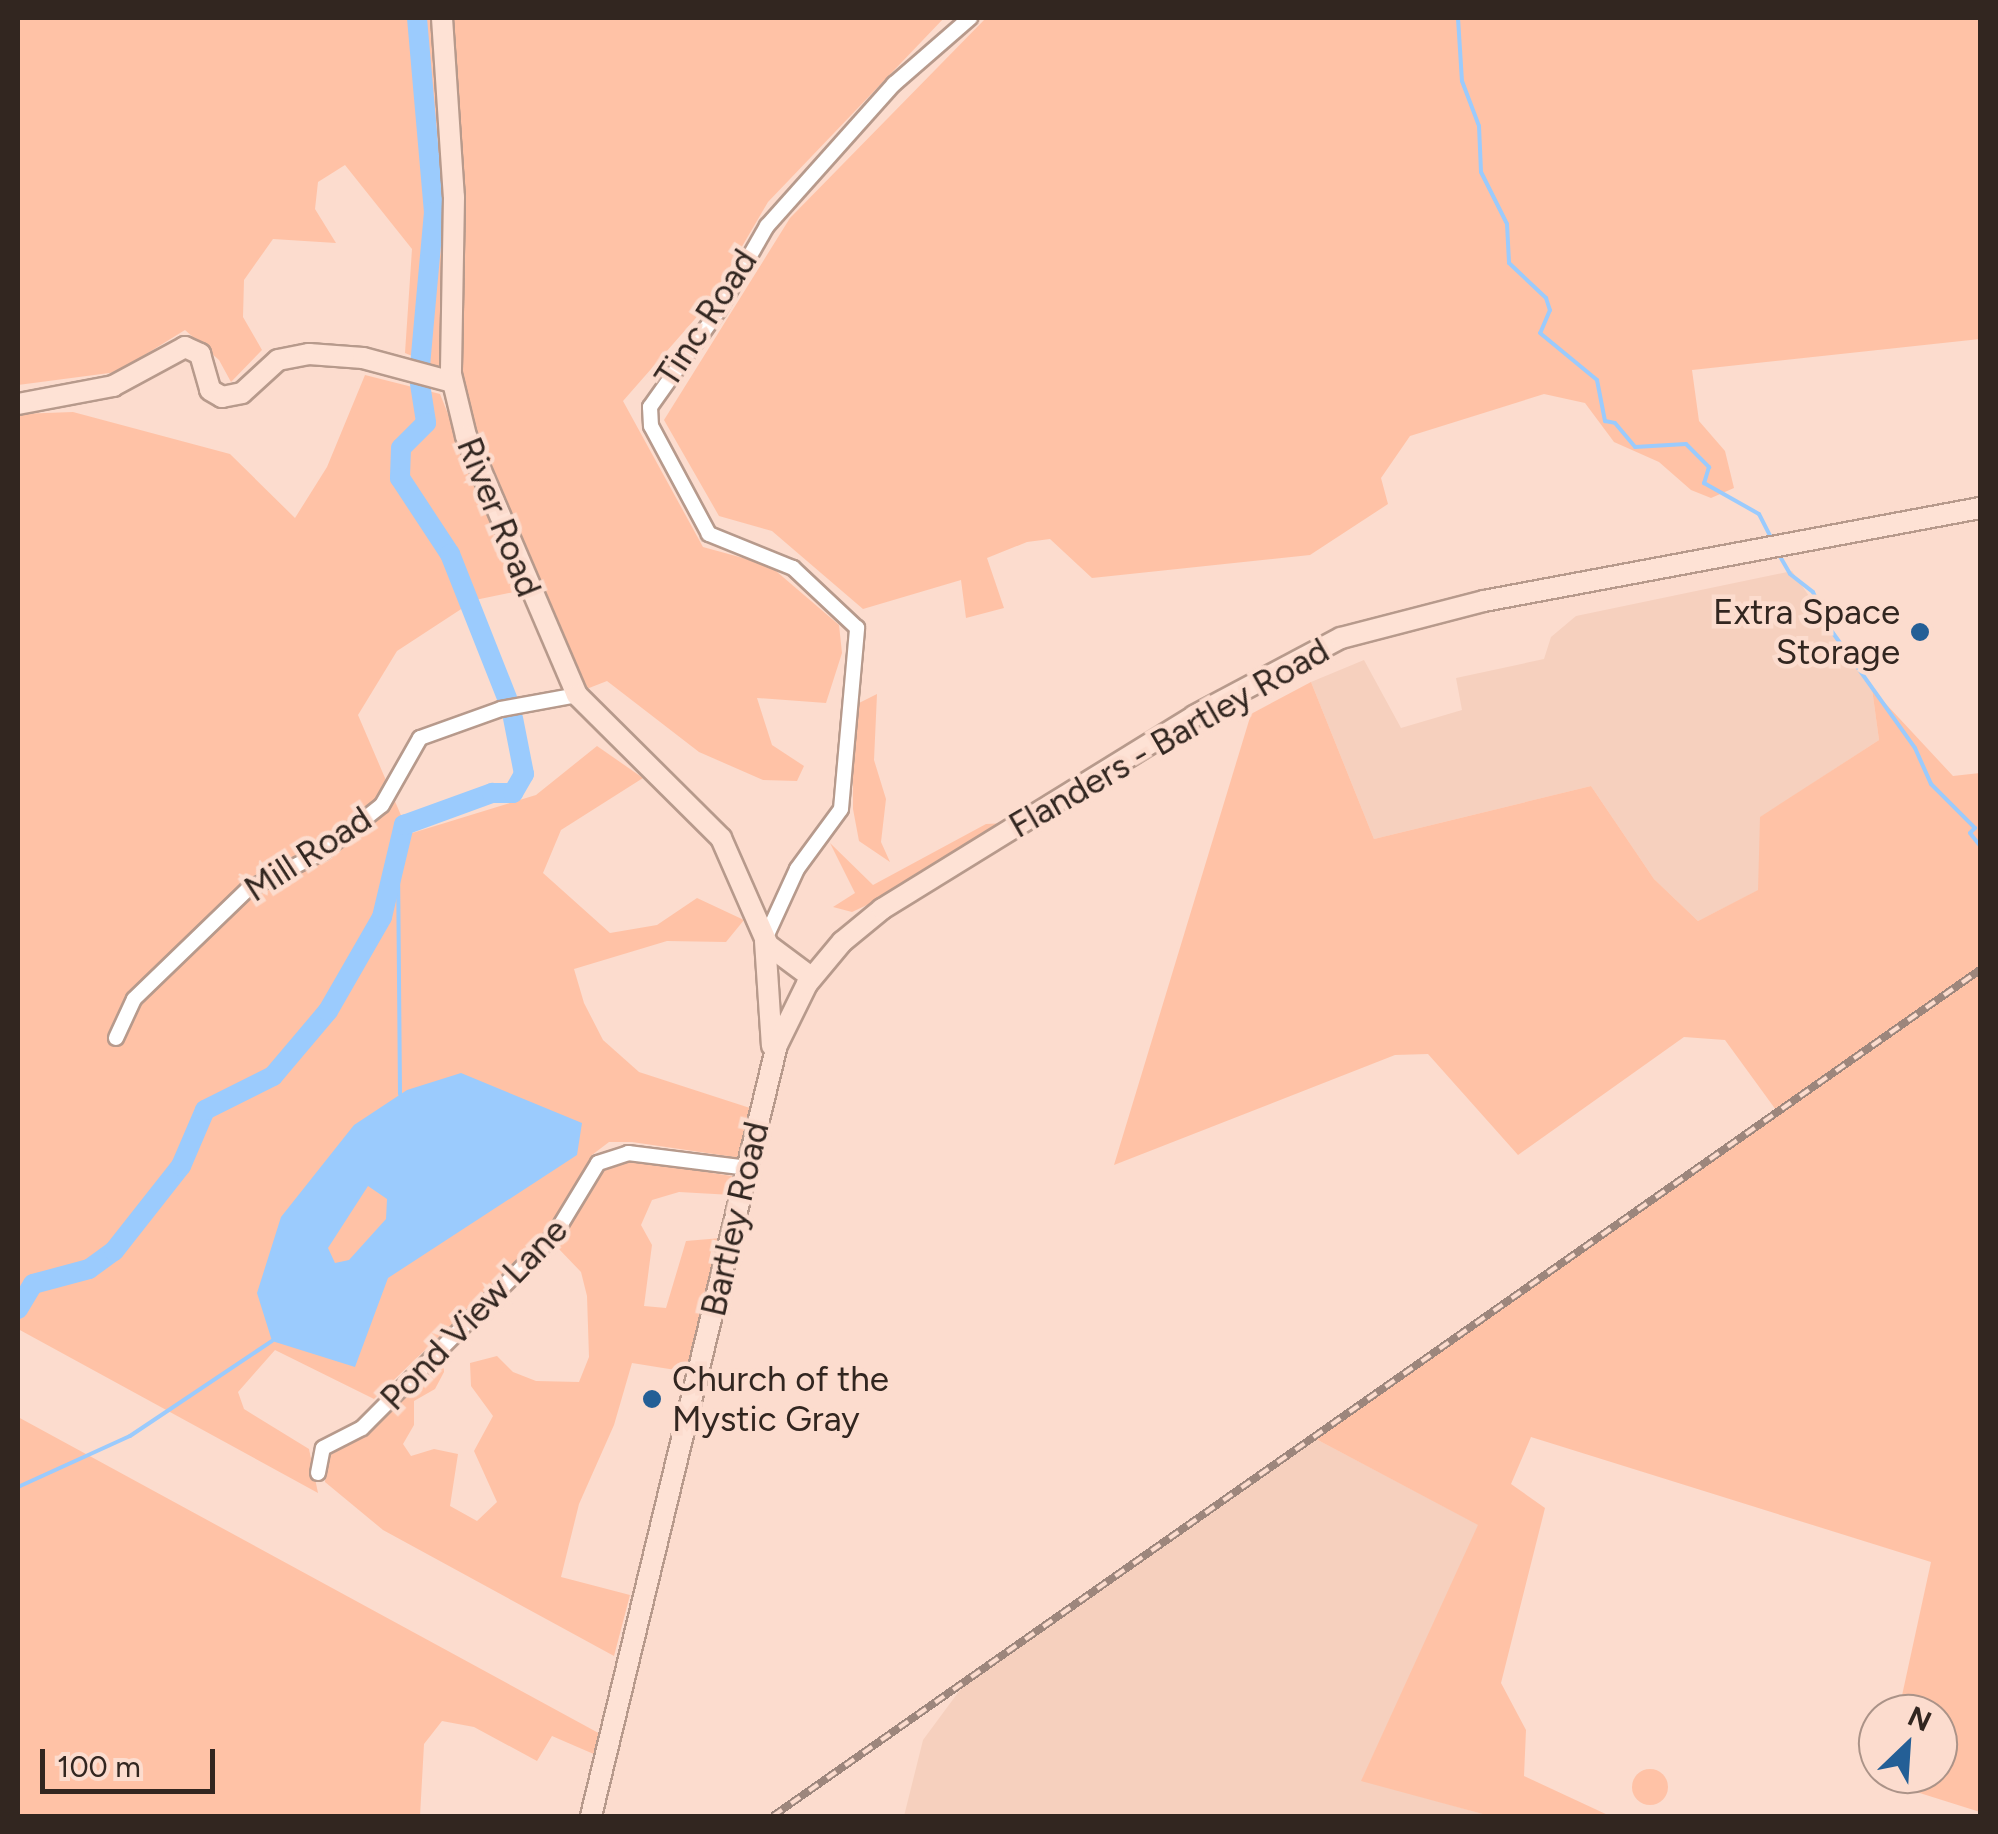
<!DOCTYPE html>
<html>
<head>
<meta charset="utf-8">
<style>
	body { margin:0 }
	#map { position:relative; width:1998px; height:1834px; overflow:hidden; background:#fcdcce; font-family:Figtree,sans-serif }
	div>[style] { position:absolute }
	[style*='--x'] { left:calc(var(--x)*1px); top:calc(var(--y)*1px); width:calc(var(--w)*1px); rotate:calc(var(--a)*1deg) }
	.built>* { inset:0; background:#f6d0be }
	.green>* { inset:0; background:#ffc2a6 }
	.round { border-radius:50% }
	.water>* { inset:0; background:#9bcbfd }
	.stream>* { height:4px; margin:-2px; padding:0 2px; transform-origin:2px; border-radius:2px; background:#9bcbfd }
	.river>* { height:20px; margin:-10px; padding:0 10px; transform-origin:10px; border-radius:10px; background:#9bcbfd }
	.roads { filter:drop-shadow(2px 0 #b79a8c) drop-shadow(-2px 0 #b79a8c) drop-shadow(0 2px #b79a8c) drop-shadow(0 -2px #b79a8c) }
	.street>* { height:14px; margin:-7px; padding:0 7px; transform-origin:7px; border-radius:7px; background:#fff }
	.secondary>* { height:20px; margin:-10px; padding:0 10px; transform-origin:10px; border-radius:10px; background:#fee2d5 }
	.rail>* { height:8px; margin-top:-4px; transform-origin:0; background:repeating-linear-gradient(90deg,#fcdcce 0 11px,#9d867c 0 22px); box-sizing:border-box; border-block:2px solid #9d867c }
	.dots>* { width:28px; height:28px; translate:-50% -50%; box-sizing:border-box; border:5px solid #fcdcce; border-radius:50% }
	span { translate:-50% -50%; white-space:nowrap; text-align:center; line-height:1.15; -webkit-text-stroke:9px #fcdcce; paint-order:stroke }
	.street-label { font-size:35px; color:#322620 }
	.poi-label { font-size:35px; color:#322620 }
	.right { translate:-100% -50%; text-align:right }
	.left { translate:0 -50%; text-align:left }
	.frame { position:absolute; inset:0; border:20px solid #322620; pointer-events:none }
	.north { position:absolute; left:1858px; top:1694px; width:100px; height:100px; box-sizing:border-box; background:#fcdcce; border:2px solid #ab9388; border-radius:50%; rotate:25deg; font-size:28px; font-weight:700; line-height:40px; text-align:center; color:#322620 }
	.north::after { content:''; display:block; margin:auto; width:35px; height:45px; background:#245f96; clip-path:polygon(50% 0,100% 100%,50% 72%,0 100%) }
	.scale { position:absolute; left:40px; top:1749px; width:175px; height:45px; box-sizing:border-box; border:5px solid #322620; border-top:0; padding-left:12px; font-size:30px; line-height:35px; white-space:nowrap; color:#322620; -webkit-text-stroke:8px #fcdcce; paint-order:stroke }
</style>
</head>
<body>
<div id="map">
	<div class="built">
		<i style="clip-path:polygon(1792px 571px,1872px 689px,1879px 740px,1761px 817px,1759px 890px,1698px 921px,1654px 879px,1591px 786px,1374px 839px,1311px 682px,1364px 660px,1401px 728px,1462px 710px,1456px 678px,1544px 659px,1551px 637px,1576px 616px)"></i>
		<i style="clip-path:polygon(1314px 1438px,1479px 1525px,1362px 1780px,1490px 1816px,904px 1816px,923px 1740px,971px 1675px)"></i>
	</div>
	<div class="green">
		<i style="clip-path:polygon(18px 18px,434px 18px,447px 190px,443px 369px,405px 353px,412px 249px,345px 165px,318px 182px,315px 209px,336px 243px,273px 239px,244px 280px,243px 317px,262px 350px,231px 382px,219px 360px,185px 330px,117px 372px,18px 385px)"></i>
		<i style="clip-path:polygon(451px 18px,944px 18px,768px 202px,709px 303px,623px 401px,703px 547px,769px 565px,839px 625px,842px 653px,826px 703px,757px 698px,772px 745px,804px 766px,797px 781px,763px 780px,699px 752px,607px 681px,584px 690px,469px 425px,459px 383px)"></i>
		<i style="clip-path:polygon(986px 18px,1980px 18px,1980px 339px,1692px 370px,1699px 421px,1725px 451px,1734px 488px,1711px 498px,1691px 490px,1659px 462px,1614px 442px,1585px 403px,1544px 394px,1410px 436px,1381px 478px,1388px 504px,1310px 555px,1092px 578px,1050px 539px,1027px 542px,987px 558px,1004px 608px,966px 618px,961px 580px,863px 609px,772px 531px,719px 516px,664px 420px,790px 218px)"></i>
		<i style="clip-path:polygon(365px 375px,440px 394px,519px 591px,475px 600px,397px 651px,358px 715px,409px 834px,536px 795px,597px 746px,643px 778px,561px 830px,543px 873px,610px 933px,657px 925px,697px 898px,744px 920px,726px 942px,667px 941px,574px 969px,584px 1003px,603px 1040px,639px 1072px,750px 1108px,741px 1158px,632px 1142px,609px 1142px,592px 1155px,570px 1202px,543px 1237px,374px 1399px,275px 1350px,238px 1392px,244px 1409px,309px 1449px,318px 1493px,18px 1329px,18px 414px,73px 412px,230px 454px,295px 518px,327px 467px)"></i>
		<i style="clip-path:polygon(1311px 682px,1374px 839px,1591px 786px,1654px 879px,1698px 921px,1758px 890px,1760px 817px,1879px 740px,1872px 689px,1953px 776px,1980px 773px,1980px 1812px,1888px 1783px,1892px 1774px,1938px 1774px,1938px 1714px,1898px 1714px,1931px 1562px,1531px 1437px,1511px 1484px,1545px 1508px,1501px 1683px,1526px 1730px,1524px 1776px,1610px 1816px,1490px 1816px,1361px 1781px,1478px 1525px,1314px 1438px,1776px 1110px,1725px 1040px,1684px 1037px,1518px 1155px,1428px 1054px,1395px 1055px,1114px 1165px,1251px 714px)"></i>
		<i style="clip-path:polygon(877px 694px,874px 760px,886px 799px,881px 842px,890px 862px,859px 841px,853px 809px,853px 706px)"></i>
		<i style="clip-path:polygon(1006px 823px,882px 898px,852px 912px,833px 907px,855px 893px,830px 843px,873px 885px,986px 824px)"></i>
		<i style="clip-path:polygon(628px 1160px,738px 1177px,732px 1195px,679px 1192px,652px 1200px,641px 1225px,652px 1245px,644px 1306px,666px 1308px,686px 1241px,721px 1238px,688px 1372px,632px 1363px,614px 1425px,579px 1504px,561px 1577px,630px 1595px,614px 1656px,383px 1530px,325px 1482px,327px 1457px,365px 1435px,443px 1352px,444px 1372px,435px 1389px,414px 1401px,414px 1425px,403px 1444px,411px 1456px,434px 1449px,458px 1454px,450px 1506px,477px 1521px,497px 1502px,474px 1451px,493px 1416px,471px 1386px,470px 1363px,497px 1356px,513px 1372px,536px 1381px,579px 1382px,589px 1357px,587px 1296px,581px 1272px,557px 1247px,602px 1167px)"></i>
		<i style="clip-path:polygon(18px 1417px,604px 1736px,596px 1755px,552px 1736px,537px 1761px,474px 1727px,442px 1721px,424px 1744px,420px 1816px,18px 1816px)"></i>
		<i class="round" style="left:1632px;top:1769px;width:36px;height:36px"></i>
	</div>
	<div class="water">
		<i style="clip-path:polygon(evenodd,461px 1073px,582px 1123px,577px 1155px,388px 1278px,355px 1367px,272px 1341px,257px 1293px,281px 1217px,354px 1125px,407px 1090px,461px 1073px,368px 1186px,387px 1199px,386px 1219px,349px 1260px,335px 1263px,328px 1248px,368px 1186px)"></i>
	</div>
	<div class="stream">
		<i style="--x:1458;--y:18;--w:63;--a:86.4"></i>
		<i style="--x:1462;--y:81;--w:48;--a:69.3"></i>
		<i style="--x:1479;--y:126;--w:46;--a:87.5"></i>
		<i style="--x:1481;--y:172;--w:58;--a:63.4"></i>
		<i style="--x:1507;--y:224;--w:39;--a:87"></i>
		<i style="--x:1509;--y:263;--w:51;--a:43.4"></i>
		<i style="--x:1546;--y:298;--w:13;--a:72"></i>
		<i style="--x:1550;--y:310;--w:25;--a:113"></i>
		<i style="--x:1540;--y:333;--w:74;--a:39.5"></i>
		<i style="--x:1597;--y:380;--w:42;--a:79"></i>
		<i style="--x:1605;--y:421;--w:10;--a:11"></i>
		<i style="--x:1615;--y:423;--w:31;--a:50"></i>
		<i style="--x:1635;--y:447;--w:51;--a:-3.4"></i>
		<i style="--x:1686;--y:444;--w:33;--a:45"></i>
		<i style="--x:1709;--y:467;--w:17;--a:107"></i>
		<i style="--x:1704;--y:483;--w:63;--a:29.4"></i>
		<i style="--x:1759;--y:514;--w:29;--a:63"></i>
		<i style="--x:1778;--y:553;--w:24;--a:60"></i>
		<i style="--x:1790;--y:574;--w:29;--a:38"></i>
		<i style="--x:1813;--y:592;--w:37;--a:66"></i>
		<i style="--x:1828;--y:626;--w:150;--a:54.5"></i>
		<i style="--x:1915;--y:748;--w:39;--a:66"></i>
		<i style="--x:1931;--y:784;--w:62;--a:45"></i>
		<i style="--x:1975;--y:828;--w:7;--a:135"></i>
		<i style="--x:1970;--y:833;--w:16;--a:52"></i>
		<i style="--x:398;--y:864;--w:230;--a:89.5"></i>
		<i style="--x:18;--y:1487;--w:123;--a:-24.5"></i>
		<i style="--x:130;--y:1436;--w:171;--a:-33.8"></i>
	</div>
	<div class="river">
		<i style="--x:417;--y:18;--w:195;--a:85"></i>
		<i style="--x:434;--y:212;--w:156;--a:95.2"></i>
		<i style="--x:420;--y:384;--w:39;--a:81"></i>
		<i style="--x:426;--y:423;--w:35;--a:135"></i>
		<i style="--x:401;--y:448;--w:30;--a:92"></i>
		<i style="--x:400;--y:478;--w:91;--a:56.7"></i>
		<i style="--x:450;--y:554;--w:155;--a:68.4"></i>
		<i style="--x:18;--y:1309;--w:29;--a:-59"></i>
		<i style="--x:33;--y:1284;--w:58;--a:-15"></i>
		<i style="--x:89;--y:1269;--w:31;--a:-36"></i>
		<i style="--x:114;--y:1251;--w:108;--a:-51.8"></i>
		<i style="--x:181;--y:1166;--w:61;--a:-66.8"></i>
		<i style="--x:205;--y:1110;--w:76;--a:-26.6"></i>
		<i style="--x:273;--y:1076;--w:85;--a:-49.8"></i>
		<i style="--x:328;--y:1011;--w:108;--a:-60.1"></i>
		<i style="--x:382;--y:917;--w:95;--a:-76.6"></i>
		<i style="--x:404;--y:825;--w:94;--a:-20"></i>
		<i style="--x:492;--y:793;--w:21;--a:0"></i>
		<i style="--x:513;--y:793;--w:22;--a:-60"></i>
		<i style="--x:524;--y:774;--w:57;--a:-101.1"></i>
	</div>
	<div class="roads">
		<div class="street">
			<i style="--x:765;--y:939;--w:77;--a:-65.4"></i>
			<i style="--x:797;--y:869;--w:74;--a:-53.7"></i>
			<i style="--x:841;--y:809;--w:182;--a:-84.9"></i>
			<i style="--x:857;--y:628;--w:88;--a:-136.8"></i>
			<i style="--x:793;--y:568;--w:91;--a:-158"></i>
			<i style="--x:709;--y:534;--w:123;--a:-118.2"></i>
			<i style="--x:651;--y:426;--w:19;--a:-93"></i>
			<i style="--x:650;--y:407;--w:119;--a:-54.6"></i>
			<i style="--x:719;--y:310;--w:97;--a:-60.3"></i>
			<i style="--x:767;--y:226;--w:191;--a:-48.2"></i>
			<i style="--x:894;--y:84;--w:101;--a:-41"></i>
			<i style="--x:116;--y:1038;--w:43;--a:-65.2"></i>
			<i style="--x:134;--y:999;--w:157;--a:-44"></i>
			<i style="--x:247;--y:890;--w:85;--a:-26.6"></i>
			<i style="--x:323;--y:852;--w:75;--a:-38.5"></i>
			<i style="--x:382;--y:805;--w:77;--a:-60.4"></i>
			<i style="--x:420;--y:738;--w:86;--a:-19.7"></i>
			<i style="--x:501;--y:709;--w:77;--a:-10.4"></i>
			<i style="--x:318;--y:1473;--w:25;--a:-79"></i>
			<i style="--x:323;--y:1448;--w:44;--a:-27.1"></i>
			<i style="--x:362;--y:1428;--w:274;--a:-45.1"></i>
			<i style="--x:555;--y:1234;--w:83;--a:-58.8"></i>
			<i style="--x:598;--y:1163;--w:32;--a:-18"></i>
			<i style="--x:628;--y:1153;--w:121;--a:7.1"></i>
		</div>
		<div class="secondary">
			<i style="--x:442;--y:18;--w:179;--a:86.2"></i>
			<i style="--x:454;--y:197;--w:177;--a:91"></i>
			<i style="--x:451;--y:374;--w:64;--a:76.4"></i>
			<i style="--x:466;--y:436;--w:282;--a:66.8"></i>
			<i style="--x:577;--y:695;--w:203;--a:44.8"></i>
			<i style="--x:721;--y:838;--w:117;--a:66.3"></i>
			<i style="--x:768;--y:945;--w:54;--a:36.7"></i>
			<i style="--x:18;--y:404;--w:97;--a:-10.7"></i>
			<i style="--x:113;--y:386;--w:82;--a:-28.4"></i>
			<i style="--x:185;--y:347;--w:17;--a:25"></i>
			<i style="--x:200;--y:354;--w:37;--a:74"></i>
			<i style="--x:210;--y:390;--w:14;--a:30"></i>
			<i style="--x:222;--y:397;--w:20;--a:-11"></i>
			<i style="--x:242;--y:393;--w:49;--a:-42.5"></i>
			<i style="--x:278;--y:360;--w:32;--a:-11"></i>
			<i style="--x:309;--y:354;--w:54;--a:4.2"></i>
			<i style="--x:363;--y:358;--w:92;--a:15.1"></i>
			<i style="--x:765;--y:941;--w:105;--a:86.2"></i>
			<i style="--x:591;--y:1816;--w:793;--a:-76.44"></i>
			<i style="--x:777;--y:1045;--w:68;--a:-63.8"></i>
			<i style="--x:807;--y:984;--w:55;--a:-50.2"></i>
			<i style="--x:842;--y:942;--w:52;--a:-39.5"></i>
			<i style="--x:882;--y:909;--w:367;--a:-31.7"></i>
			<i style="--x:1194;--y:716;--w:166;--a:-28"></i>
			<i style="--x:1341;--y:638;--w:148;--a:-14.5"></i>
			<i style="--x:1484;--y:601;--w:505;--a:-10.62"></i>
		</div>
	</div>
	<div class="rail">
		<i style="--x:773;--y:1816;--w:1474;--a:-35.03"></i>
	</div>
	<div class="dots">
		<i style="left:1920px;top:632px;background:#245f96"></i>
		<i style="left:652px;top:1399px;background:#245f96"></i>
	</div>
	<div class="street-label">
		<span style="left:706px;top:318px;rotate:-57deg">Tinc Road</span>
		<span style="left:499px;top:517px;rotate:68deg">River Road</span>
		<span style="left:1169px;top:738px;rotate:-30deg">Flanders - Bartley Road</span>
		<span style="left:308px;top:854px;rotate:-33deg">Mill Road</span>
		<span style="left:735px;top:1219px;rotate:-77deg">Bartley Road</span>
		<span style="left:474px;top:1314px;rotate:-46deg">Pond View Lane</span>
	</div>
	<div class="poi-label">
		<span class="right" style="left:1900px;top:632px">Extra Space<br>Storage</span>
		<span class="left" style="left:672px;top:1399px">Church of the<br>Mystic Gray</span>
	</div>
	<div class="frame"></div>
	<div class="north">N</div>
	<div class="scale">100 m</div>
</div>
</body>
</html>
